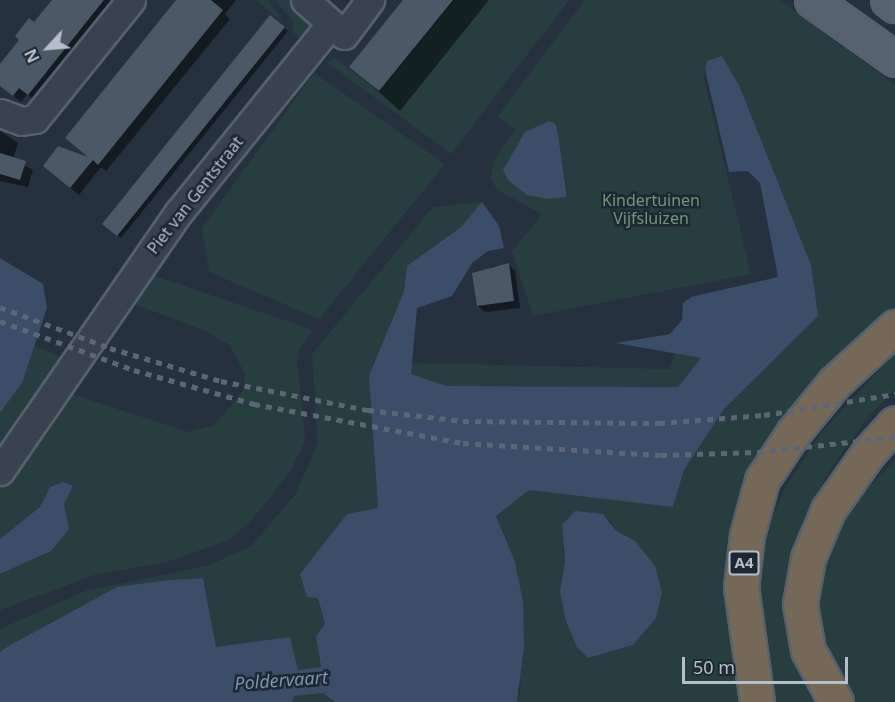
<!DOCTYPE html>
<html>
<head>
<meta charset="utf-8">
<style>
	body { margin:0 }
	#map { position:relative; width:895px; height:702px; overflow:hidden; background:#25313f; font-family:"Noto Sans",sans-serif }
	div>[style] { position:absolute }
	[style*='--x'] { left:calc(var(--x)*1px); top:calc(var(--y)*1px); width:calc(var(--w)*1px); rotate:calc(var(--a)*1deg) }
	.green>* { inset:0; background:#273e40 }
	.water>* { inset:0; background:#3b4e68 }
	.shadow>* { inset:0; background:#0007 }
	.building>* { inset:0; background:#4b5868 }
	.roads { filter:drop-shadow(2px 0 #57616d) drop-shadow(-2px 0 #57616d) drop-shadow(0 2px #57616d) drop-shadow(0 -2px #57616d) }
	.minor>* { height:27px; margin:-13.5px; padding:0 13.5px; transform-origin:13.5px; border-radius:13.5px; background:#39434f }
	.major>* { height:33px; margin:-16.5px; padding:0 16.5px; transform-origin:16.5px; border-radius:16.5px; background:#57626f }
	.highway>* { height:33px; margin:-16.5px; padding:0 16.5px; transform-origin:16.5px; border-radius:16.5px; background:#756856 }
	.rail>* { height:4.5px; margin-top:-2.25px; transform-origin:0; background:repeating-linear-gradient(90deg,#5b6776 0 6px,transparent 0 12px) }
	span { translate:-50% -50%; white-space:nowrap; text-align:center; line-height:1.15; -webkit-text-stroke:5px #1e2834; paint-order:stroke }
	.shield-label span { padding:2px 4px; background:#1e2834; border:2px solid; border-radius:4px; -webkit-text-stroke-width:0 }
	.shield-label { font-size:15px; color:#b6beca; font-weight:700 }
	.street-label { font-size:16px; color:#b6beca }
	.park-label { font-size:16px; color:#6d9a77 }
	.water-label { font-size:18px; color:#7d94b1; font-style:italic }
	.north { position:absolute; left:18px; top:18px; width:60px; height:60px; -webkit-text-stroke:4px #1e2834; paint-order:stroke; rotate:244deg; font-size:16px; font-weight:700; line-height:24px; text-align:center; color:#b6beca }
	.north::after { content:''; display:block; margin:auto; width:21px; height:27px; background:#b6beca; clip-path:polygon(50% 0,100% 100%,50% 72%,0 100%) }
	.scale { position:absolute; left:682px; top:657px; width:166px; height:27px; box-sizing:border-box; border:3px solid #b6beca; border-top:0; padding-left:8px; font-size:18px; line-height:21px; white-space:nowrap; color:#b6beca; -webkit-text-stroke:4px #1e2834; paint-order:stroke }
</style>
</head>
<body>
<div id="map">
	<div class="green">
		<i style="clip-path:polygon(256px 0,268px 0,286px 25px)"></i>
		<i style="clip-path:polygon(275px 0,290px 0,308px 22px,311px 28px,306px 44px,292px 32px,294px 23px)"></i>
		<i style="clip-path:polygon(456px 0,569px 0,451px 154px,327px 62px,335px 58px,380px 93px)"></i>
		<i style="clip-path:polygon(evenodd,585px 0,780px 0,895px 85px,895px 314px,822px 387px,727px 592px,738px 702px,517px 702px,521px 688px,502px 529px,496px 516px,529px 489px,673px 507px,684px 470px,724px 409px,817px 316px,811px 265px,739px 85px,722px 57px,707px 61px,704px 79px,751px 274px,533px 316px,512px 252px,542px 214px,497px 190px,491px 178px,495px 159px,515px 130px,498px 116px,585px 0,556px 120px,568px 197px,548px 199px,549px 121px,556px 124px,556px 120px,585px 0,582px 512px,610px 520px,614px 530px,635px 541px,656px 618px,633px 645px,588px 658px,577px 647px,560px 592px,565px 562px,562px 548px,582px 512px)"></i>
		<i style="clip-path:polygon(314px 73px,445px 164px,319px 319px,209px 272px,202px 228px)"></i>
		<i style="clip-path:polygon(482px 202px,461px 227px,407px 266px,404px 291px,390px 323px,374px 459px,378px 508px,318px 598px,325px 624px,316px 636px,321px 667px,298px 671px,290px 637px,216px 647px,203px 578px,117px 587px,0 652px,0 629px,85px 591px,210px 565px,251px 546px,295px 495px,318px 443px,312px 354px,433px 207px)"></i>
		<i style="clip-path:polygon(155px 276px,313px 330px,300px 348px,297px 360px,305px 441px,289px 473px,250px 522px,227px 541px,166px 562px,94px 575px,0 610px,0 574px,51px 551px,63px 504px,73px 486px,50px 487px,40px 507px,0 540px,0 484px,69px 393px,188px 432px,214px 425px,244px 390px,245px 374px,230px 345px,205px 331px,132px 303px)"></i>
		<i style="clip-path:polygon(34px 346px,70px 360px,0 456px,0 413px,22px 383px)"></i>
		<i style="clip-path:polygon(675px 353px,701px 358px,678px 387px,447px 386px,411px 374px,411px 363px,669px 369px)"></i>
		<i style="clip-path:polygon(895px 353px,895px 390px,868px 417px,830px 470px,802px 522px,790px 586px,821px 702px,766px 702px,754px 619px,759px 551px,783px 491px,821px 433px)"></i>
		<i style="clip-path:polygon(895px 460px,895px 702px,855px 702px,832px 672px,815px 629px,814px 577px,832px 533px,862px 494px)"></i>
		<i style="clip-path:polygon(323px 693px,335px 702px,292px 702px,293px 696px)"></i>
	</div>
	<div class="water">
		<i style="clip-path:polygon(722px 56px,739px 85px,811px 265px,818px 316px,724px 409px,684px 470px,673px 507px,529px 490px,496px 516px,515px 562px,523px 602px,524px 646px,517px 702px,335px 702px,323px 693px,294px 696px,292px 702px,0 702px,0 652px,7px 647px,117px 587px,170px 580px,203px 578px,216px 647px,290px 637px,298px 670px,321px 667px,316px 636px,325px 624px,318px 598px,307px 597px,300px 574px,347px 514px,378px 508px,369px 376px,404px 291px,407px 266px,461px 227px,482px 202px,499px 226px,504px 248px,488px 251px,472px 263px,452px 296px,417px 308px,411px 374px,447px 386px,678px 387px,701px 358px,616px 343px,670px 334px,682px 320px,683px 303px,691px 297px,778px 277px,760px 183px,748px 171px,729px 172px,705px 69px,707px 61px)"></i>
		<i style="clip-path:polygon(549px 121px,556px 124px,558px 134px,567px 197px,548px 199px,527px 195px,508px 180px,503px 170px,525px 132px)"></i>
		<i style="clip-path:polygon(0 258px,43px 284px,47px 308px,22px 383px,0 413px)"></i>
		<i style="clip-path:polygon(63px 482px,73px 486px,64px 504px,69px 529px,51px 551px,0 574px,0 539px,40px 507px,50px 487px)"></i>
		<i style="clip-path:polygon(575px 511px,603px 514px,615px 530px,635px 541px,655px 566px,662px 592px,656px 618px,633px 645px,588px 658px,577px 647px,566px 621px,560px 592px,565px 562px,562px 525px)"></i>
	</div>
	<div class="shadow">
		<i style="clip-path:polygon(53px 0,118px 0,36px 101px,27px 94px,21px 102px,0 85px,0 66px)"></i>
		<i style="clip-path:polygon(178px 0,236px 0,225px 14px,230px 19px,106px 171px,101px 167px,79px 195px,52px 173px,88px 158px,95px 160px)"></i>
		<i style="clip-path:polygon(404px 0,489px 0,400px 111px,351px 67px)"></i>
		<i style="clip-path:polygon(270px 17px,288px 31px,121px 238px,107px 227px)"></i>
		<i style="clip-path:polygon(0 131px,18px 143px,13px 159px,33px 170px,28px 187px,0 181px)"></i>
		<i style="clip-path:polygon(509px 265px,515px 271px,520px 308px,485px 312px,478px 306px,491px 267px)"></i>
	</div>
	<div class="building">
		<i style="clip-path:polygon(52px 0,104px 0,28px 95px,19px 88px,13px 96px,0 86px,0 64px,19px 40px,15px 36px,29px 18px,34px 22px)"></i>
		<i style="clip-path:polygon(176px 0,211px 0,223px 10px,98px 165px,93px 160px,70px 188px,43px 166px,58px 146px,88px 157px,65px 138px)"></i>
		<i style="clip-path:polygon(403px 0,453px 0,379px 91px,349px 67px)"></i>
		<i style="clip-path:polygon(270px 15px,285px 27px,117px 236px,102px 224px)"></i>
		<i style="clip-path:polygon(0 153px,26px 161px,20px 180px,0 174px)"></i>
		<i style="clip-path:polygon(509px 263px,514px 301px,477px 306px,472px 273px)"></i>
	</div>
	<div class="roads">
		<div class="minor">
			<i style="--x:305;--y:0;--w:52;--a:41.9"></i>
			<i style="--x:344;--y:35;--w:44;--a:-53.4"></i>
			<i style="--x:0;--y:113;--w:23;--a:20"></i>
			<i style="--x:22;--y:121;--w:13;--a:-9"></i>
			<i style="--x:35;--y:119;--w:153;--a:-51.1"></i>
			<i style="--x:0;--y:471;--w:315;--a:-55.4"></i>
			<i style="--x:179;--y:212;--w:240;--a:-51.1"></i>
		</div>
		<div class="major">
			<i style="--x:812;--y:0;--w:102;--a:35.4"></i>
			<i style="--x:888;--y:0;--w:9;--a:36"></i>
		</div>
		<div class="highway">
			<i style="--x:757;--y:702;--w:116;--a:-97.9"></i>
			<i style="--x:741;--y:587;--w:52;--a:-83.4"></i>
			<i style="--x:747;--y:535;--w:57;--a:-74.7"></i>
			<i style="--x:762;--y:480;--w:56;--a:-56.6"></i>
			<i style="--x:793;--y:433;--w:65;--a:-50.6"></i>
			<i style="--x:834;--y:383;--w:83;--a:-42.6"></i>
			<i style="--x:836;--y:702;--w:59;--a:-118.3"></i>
			<i style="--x:808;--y:650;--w:47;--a:-99.9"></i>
			<i style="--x:800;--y:604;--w:47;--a:-80.1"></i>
			<i style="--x:808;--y:558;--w:52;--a:-67.4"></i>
			<i style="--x:828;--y:510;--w:70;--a:-54.9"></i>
			<i style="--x:868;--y:453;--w:40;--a:-48"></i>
		</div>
	</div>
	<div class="rail">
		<i style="--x:0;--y:307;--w:117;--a:20.4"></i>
		<i style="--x:110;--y:348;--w:116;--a:16.6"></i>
		<i style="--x:221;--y:381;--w:150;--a:11.2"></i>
		<i style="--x:368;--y:410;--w:96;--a:6.6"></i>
		<i style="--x:463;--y:421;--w:196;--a:0.6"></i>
		<i style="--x:659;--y:423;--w:105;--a:-4.4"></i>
		<i style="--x:764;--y:415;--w:133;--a:-9.1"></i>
		<i style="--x:0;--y:321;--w:143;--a:20.1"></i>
		<i style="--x:134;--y:370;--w:125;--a:15.8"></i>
		<i style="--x:254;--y:404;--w:213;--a:10.6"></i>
		<i style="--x:463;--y:443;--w:198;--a:3.5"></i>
		<i style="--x:661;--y:455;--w:97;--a:-1.8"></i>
		<i style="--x:758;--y:452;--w:138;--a:-6.2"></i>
	</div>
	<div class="shield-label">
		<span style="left:744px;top:563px">A4</span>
	</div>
	<div class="street-label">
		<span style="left:195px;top:195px;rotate:-52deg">Piet van Gentstraat</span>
	</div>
	<div class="park-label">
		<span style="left:651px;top:209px">Kindertuinen<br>Vijfsluizen</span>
	</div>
	<div class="water-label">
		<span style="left:281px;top:680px;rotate:-4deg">Poldervaart</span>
	</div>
	<div class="north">N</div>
	<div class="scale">50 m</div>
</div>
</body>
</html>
